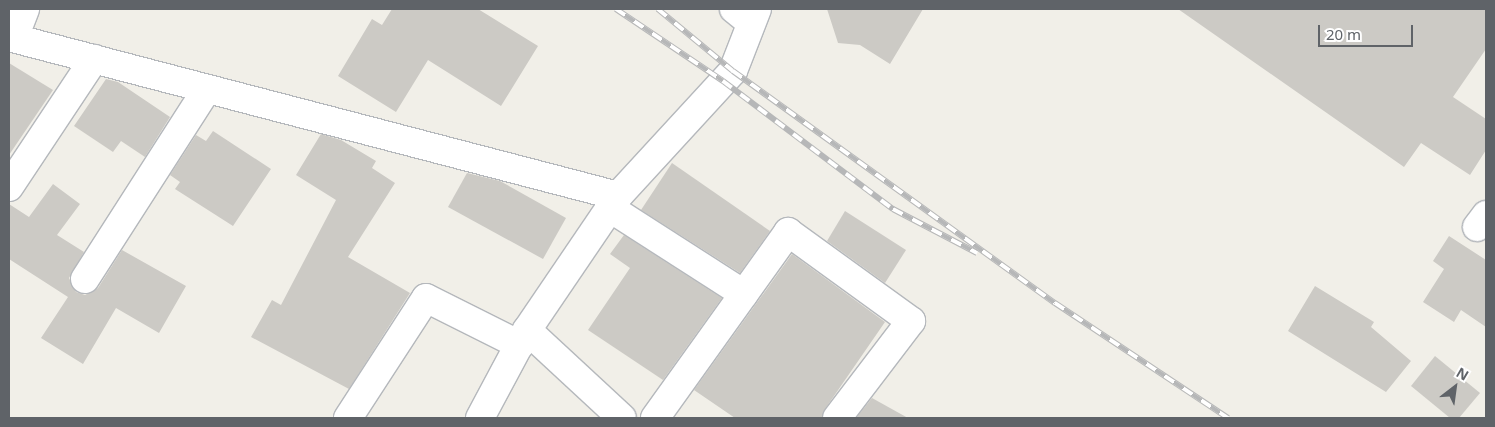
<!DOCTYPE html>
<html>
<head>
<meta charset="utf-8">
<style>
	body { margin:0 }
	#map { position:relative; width:1495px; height:427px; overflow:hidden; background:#f1efe8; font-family:"Noto Sans",sans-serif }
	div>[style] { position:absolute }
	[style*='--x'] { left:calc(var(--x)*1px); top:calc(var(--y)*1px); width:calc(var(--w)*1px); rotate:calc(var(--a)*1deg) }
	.building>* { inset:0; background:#cccac5 }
	.roads { filter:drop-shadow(1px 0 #b5b8bc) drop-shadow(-1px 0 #b5b8bc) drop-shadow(0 1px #b5b8bc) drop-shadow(0 -1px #b5b8bc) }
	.minor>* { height:28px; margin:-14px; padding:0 14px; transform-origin:14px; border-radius:14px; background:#fff }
	.tertiary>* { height:28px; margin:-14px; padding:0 14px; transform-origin:14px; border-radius:14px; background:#fff }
	.rail>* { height:5.5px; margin-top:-2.75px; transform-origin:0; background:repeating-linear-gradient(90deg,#fff 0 11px,#b6b7b8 0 22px); box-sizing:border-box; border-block:1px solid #b6b7b8 }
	span { translate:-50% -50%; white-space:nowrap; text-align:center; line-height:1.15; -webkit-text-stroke:4.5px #fff; paint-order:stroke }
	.frame { position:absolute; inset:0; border:10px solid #5f6368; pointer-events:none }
	.north { position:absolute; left:1430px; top:362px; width:50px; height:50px; -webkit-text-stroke:4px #fff; paint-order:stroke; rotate:30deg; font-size:14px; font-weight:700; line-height:20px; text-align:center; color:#5f6368 }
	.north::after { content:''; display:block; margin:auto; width:18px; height:22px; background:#5f6368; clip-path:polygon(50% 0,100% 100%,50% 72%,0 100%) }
	.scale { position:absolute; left:1318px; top:25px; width:95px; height:22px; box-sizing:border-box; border:2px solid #5f6368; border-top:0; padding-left:6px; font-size:15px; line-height:18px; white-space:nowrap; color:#5f6368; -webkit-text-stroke:4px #fff; paint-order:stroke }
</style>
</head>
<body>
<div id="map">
	<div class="building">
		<i style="clip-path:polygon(392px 9px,478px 9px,538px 46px,501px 106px,428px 60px,396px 112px,338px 76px,372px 19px,382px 25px)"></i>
		<i style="clip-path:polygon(827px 9px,923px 9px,890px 64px,860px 45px,838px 43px)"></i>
		<i style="clip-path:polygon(1178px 9px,1486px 9px,1486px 49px,1453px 97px,1486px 119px,1486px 150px,1470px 175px,1421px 143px,1404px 167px)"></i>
		<i style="clip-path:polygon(9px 63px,53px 90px,9px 155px)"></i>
		<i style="clip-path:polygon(106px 79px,118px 82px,170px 117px,145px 157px,121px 141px,113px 152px,74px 126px)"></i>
		<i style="clip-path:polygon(213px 131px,271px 169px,233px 226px,175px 189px,180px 182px,170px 175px,196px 135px,206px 141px)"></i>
		<i style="clip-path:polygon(321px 134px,341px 140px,376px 161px,372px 168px,395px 183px,348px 257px,410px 293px,349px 389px,251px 337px,272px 300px,281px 305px,336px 200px,296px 175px)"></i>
		<i style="clip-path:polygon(672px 163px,770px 231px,740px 273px,641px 210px)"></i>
		<i style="clip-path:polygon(467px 173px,500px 181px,566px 218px,543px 259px,448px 207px)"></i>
		<i style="clip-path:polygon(53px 184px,80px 204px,57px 235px,84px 252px,69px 278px,76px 292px,85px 295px,98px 288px,122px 250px,186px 286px,159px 333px,116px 308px,83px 364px,41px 338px,68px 297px,9px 259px,9px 204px,29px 217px)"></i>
		<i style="clip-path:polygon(845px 211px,906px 250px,885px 283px,827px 241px)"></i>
		<i style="clip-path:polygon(624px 235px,722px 298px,663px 380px,588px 330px,630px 268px,610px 254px)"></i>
		<i style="clip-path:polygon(1449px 236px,1486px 260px,1486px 327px,1461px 310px,1454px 322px,1423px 302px,1444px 269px,1433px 261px)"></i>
		<i style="clip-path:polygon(792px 254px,885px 322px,825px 409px,822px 418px,735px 418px,694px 390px)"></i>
		<i style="clip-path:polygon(1315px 286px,1374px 322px,1371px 327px,1411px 361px,1386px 392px,1288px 331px)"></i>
		<i style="clip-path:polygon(1435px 356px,1480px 393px,1459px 418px,1450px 418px,1411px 386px)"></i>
		<i style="clip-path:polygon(872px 398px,908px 418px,856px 418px)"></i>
	</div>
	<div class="roads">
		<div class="minor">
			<i style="--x:734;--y:9;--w:21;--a:39"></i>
			<i style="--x:9;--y:37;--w:629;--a:14.63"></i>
			<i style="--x:14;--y:38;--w:31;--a:-69"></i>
			<i style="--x:9;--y:187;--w:154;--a:-56.4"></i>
			<i style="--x:610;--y:208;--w:159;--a:32.7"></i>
			<i style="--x:1477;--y:227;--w:15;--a:-53"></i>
			<i style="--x:85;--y:279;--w:226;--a:-57.3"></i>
			<i style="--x:527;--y:330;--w:129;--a:42.8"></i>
			<i style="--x:348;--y:418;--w:143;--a:-57"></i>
			<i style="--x:426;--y:298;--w:105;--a:26.6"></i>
			<i style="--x:655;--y:418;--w:229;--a:-54.4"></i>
			<i style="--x:788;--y:232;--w:152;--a:35.9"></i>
			<i style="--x:911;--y:321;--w:122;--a:127.3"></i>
		</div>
		<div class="tertiary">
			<i style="--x:480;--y:418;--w:100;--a:-61.9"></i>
			<i style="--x:527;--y:330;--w:162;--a:-55.8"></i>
			<i style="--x:618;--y:196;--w:170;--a:-47.4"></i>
			<i style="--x:733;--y:71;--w:66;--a:-68.8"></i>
		</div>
	</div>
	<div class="rail">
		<i style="--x:616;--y:9;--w:129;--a:33.9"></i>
		<i style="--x:723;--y:81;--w:213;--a:37"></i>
		<i style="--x:893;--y:209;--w:95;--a:27.6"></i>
		<i style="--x:658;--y:9;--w:97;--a:39.6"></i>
		<i style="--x:733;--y:71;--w:397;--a:35.8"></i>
		<i style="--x:1055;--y:303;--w:208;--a:33.6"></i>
	</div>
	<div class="frame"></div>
	<div class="north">N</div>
	<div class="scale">20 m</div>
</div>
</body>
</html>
